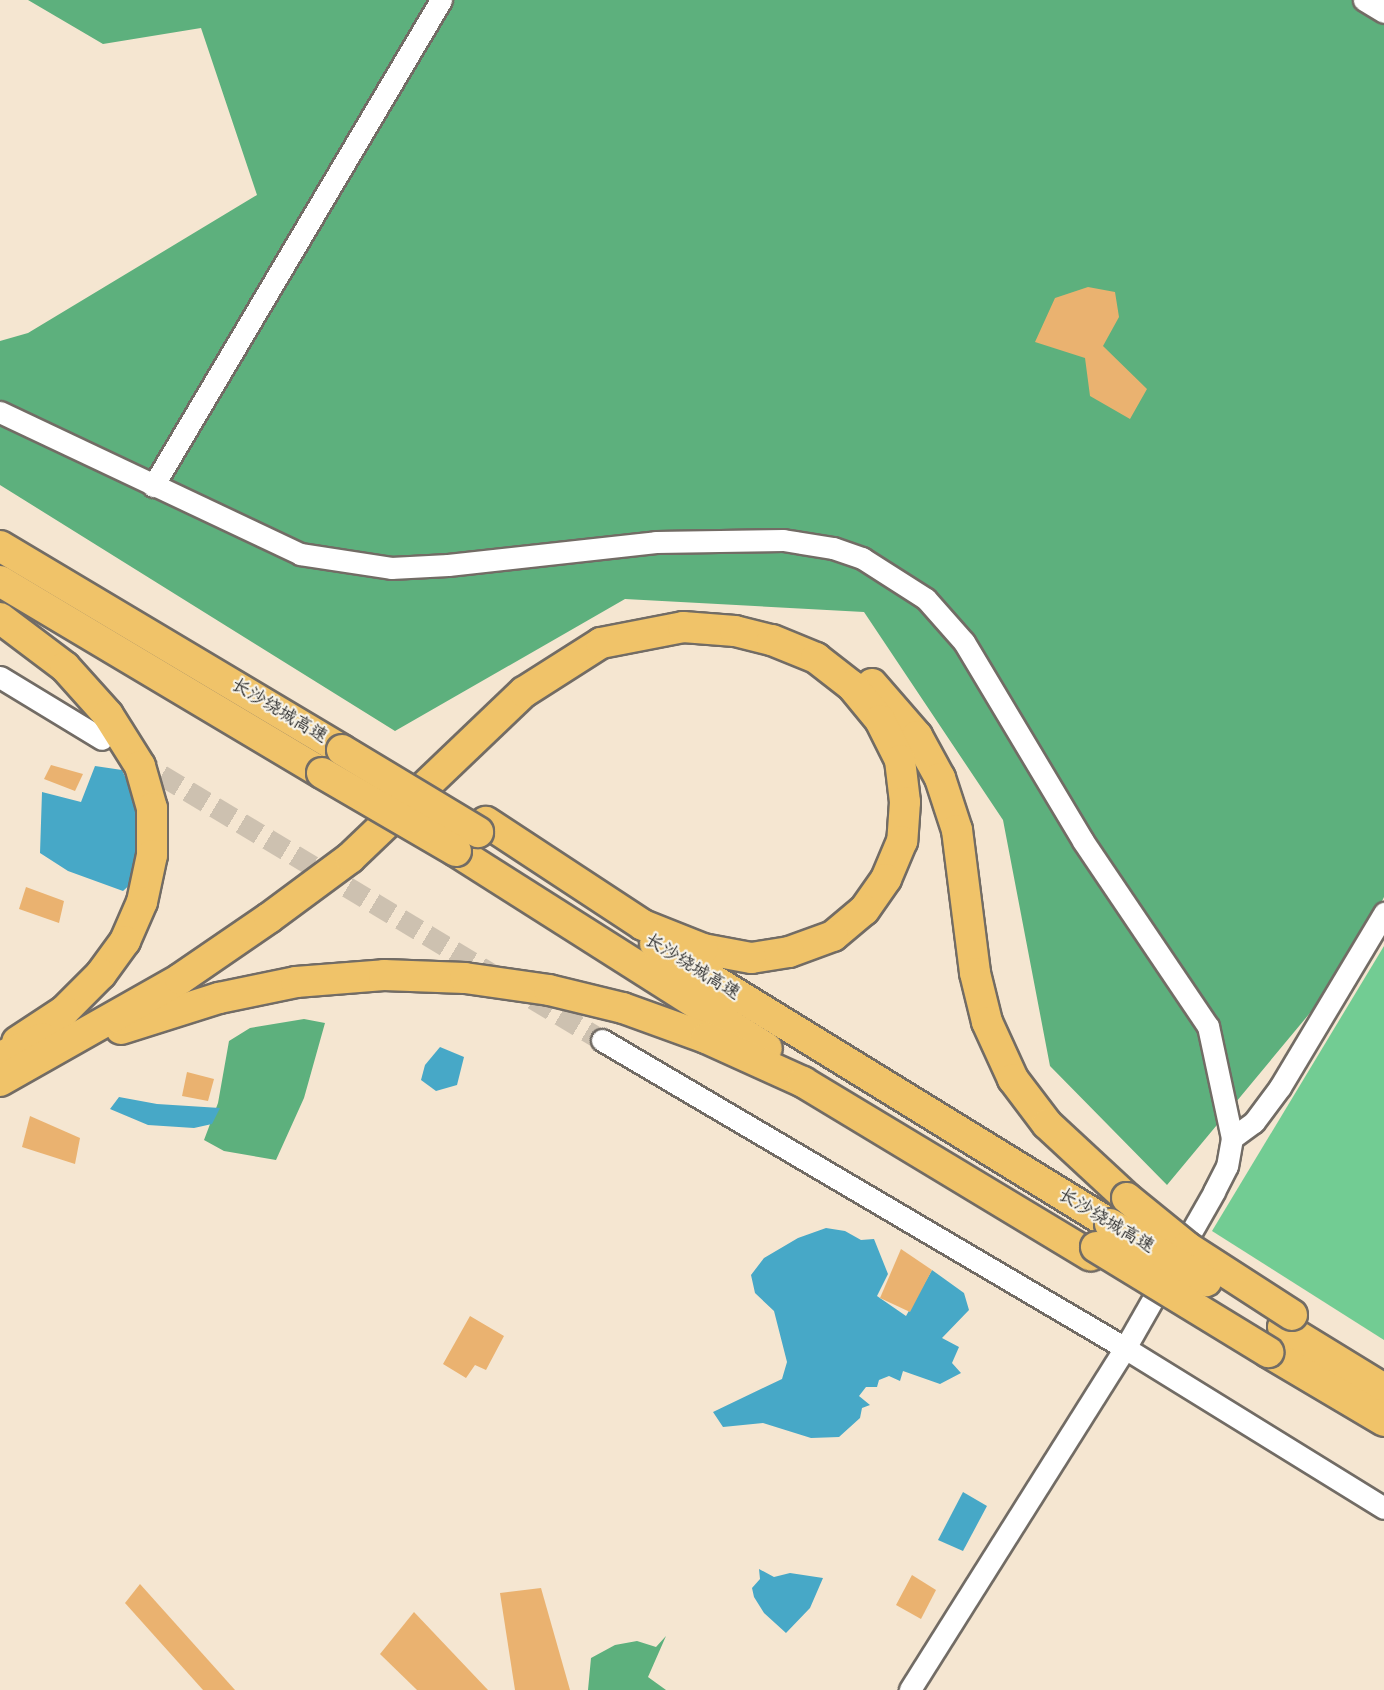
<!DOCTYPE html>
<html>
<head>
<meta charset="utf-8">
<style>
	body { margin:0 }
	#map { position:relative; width:1384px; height:1690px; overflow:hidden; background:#f5e6d1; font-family:Kalam,"LXGW WenKai TC",sans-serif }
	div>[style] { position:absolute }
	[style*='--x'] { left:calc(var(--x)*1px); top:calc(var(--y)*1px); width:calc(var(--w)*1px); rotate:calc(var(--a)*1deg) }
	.green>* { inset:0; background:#72cc93 }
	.forest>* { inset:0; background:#5db07d }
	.water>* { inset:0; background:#47a8c7 }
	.building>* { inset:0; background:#eab270 }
	.minor-tunnel>* { height:21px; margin-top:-10.5px; transform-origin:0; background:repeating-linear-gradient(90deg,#cdc1b0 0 21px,transparent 0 31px) }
	.roads { filter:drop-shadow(2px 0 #726c65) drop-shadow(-2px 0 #726c65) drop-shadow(0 2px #726c65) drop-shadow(0 -2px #726c65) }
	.minor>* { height:21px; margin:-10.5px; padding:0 10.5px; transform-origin:10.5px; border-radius:10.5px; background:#fff }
	.highway>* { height:30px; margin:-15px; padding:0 15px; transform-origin:15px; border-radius:15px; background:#f0c369 }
	.bridges { filter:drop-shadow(2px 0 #726c65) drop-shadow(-2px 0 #726c65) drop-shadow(0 2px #726c65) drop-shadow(0 -2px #726c65) }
	.highway-bridge>* { height:30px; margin:-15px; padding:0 15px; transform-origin:15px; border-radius:15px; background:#f0c369 }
	span { translate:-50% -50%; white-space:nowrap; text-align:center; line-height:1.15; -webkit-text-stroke:4.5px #f7f3e8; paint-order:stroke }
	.street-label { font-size:18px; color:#2b2b2b }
</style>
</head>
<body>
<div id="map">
	<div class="green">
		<i style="clip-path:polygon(1384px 946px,1384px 1340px,1212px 1231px)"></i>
	</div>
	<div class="forest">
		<i style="clip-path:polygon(28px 0,1359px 0,1384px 15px,1384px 897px,1354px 960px,1167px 1185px,1050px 1066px,1003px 820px,864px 612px,625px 599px,395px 731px,0 485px,0 341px,28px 333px,257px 195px,201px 28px,103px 44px)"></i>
		<i style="clip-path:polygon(304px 1019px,325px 1023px,304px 1098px,276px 1160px,224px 1151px,204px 1140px,218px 1103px,229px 1041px,250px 1028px)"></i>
		<i style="clip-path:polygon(666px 1636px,648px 1677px,666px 1690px,588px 1690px,591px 1658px,615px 1645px,637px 1641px,656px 1647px)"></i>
	</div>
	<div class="water">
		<i style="clip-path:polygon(95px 766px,122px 770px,136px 800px,139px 850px,134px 881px,123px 891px,68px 871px,40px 853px,42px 792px,81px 802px)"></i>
		<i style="clip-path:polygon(440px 1047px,464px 1057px,457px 1085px,436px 1091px,421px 1080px,425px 1065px)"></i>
		<i style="clip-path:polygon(119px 1097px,157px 1104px,220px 1108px,212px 1124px,194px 1128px,148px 1125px,110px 1109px)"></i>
		<i style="clip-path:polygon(826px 1228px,845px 1231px,861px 1240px,874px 1239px,888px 1274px,877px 1296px,906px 1316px,932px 1270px,964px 1293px,969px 1310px,942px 1338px,959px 1347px,952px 1363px,961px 1373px,940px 1384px,903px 1371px,900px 1381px,889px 1376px,879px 1380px,877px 1387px,866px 1387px,859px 1396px,870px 1405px,862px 1408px,860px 1418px,839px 1437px,811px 1438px,763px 1423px,723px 1427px,713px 1412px,782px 1379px,787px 1362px,774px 1311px,755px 1293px,751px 1275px,764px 1258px,798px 1238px)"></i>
		<i style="clip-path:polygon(963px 1492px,987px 1506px,963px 1551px,938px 1540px)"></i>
		<i style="clip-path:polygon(759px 1569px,774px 1577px,790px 1573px,823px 1578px,810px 1608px,786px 1633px,764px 1613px,754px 1597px,752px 1588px,760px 1579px)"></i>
	</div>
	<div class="building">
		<i style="clip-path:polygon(1088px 287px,1115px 292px,1119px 317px,1103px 346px,1147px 389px,1130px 419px,1090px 396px,1085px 358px,1035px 342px,1055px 298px)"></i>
		<i style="clip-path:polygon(51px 765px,83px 774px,75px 791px,44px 779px)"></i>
		<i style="clip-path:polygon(26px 887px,64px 901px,59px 923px,19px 909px)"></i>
		<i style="clip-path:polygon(187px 1072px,214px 1079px,208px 1101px,182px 1096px)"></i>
		<i style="clip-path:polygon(30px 1116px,80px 1138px,75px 1164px,22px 1147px)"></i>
		<i style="clip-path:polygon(901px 1249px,932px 1270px,910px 1312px,880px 1298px)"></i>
		<i style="clip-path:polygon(470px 1316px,504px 1336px,486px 1370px,475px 1365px,466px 1378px,443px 1364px)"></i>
		<i style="clip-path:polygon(912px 1575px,936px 1590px,921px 1619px,896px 1605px)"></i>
		<i style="clip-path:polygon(140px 1584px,235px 1690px,203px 1690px,125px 1603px)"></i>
		<i style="clip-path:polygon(541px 1588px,570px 1690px,515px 1690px,500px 1593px)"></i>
		<i style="clip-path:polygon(414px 1612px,488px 1690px,417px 1690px,380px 1654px)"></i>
	</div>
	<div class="minor-tunnel">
		<i style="--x:135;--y:759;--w:545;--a:31.04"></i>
	</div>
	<div class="roads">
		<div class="minor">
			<i style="--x:1364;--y:0;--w:23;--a:31"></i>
			<i style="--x:0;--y:412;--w:332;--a:25.3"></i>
			<i style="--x:300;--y:554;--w:92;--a:8.7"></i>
			<i style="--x:391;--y:568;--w:57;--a:-3"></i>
			<i style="--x:448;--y:565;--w:209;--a:-6.3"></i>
			<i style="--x:656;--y:542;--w:127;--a:-0.9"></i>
			<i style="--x:783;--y:540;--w:51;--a:9.1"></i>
			<i style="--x:833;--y:548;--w:31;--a:19"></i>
			<i style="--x:862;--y:558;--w:76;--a:32.6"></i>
			<i style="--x:926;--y:599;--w:57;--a:48.5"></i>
			<i style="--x:964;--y:642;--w:232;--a:59.1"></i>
			<i style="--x:1083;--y:841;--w:223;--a:56"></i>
			<i style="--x:1208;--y:1026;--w:115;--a:77.9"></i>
			<i style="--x:1232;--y:1138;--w:28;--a:100"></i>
			<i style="--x:1227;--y:1166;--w:29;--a:117"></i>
			<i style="--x:1214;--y:1192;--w:180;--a:119.7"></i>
			<i style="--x:1125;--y:1348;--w:404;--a:122.2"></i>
			<i style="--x:153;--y:486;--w:565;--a:-59.35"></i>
			<i style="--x:0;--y:677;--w:119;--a:31.3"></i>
			<i style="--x:602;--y:1040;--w:607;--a:30.49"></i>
			<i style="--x:1125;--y:1348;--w:304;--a:31.7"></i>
			<i style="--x:1232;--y:1138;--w:27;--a:-36"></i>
			<i style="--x:1254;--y:1122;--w:44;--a:-53.4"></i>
			<i style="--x:1280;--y:1087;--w:203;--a:-59.1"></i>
		</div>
		<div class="highway">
			<i style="--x:0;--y:546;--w:398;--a:30.8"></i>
			<i style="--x:0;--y:581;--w:375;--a:30.8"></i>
			<i style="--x:0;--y:618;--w:81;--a:37"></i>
			<i style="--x:65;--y:667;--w:64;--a:48.1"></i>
			<i style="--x:108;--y:715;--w:60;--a:57.9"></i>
			<i style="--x:140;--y:766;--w:44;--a:74.1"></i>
			<i style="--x:152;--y:808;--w:47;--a:90"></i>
			<i style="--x:152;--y:855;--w:48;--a:102"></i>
			<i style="--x:142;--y:902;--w:43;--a:113.6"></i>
			<i style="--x:125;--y:941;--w:41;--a:126"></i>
			<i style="--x:101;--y:974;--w:52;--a:135"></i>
			<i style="--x:64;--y:1011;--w:56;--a:146.6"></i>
			<i style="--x:872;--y:684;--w:69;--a:49.1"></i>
			<i style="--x:917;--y:736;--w:48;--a:61.3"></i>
			<i style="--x:940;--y:778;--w:55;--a:71.9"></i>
			<i style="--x:957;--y:830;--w:144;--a:82.8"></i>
			<i style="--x:975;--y:973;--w:50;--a:76.2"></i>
			<i style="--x:987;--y:1022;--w:63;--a:65.5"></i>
			<i style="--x:1013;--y:1079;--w:56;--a:52.9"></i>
			<i style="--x:1047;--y:1124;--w:109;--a:42.8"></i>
			<i style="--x:456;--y:851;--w:368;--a:32.4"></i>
			<i style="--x:655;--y:944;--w:534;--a:31.61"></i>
			<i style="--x:121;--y:1029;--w:103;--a:-17.6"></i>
			<i style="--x:219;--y:998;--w:79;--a:-11.7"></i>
			<i style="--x:296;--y:982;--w:88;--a:-4.5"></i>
			<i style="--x:384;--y:975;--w:81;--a:2.1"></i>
			<i style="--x:465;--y:978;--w:85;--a:8.1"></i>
			<i style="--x:549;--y:990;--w:76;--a:13.7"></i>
			<i style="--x:623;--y:1008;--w:88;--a:19.9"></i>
			<i style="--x:706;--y:1038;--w:107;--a:24.4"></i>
			<i style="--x:803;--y:1082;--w:336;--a:31.1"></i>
			<i style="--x:0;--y:1057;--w:47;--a:-23.8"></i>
			<i style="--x:0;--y:1081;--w:207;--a:-29.5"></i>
			<i style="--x:180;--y:979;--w:108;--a:-34.4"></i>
			<i style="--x:269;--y:918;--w:101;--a:-36.5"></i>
			<i style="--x:350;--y:858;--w:240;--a:-43.7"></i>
			<i style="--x:524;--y:692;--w:91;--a:-32.5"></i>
			<i style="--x:601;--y:643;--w:84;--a:-11"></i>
			<i style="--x:683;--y:627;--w:52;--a:4.4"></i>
			<i style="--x:735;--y:631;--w:38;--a:14"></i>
			<i style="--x:772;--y:640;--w:48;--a:22.2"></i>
			<i style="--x:816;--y:658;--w:46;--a:37.9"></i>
			<i style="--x:852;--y:686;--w:44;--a:50.5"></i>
			<i style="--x:880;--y:720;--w:45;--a:63.4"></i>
			<i style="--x:900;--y:760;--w:42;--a:83.2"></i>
			<i style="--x:905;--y:802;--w:39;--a:94"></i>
			<i style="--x:902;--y:841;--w:41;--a:112.8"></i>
			<i style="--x:886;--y:879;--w:38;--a:125"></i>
			<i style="--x:864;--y:910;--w:40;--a:140"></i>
			<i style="--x:833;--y:936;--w:47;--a:160"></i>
			<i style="--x:789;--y:952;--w:38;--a:171"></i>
			<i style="--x:751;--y:958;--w:49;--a:-169.4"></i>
			<i style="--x:703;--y:949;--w:65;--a:-158.2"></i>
			<i style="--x:643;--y:925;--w:188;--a:-146.7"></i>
			<i style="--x:1283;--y:1327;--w:119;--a:31.5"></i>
			<i style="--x:1268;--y:1352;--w:135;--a:30.7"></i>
		</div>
	</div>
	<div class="bridges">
		<div class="highway-bridge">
			<i style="--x:342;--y:750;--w:159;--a:31.1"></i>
			<i style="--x:322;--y:773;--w:155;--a:30.2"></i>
			<i style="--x:1127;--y:1198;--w:77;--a:39.2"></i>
			<i style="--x:1187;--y:1247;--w:125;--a:32.9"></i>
			<i style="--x:1110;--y:1224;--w:112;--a:30.7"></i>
			<i style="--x:1096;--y:1247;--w:202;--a:31.4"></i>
		</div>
	</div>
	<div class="street-label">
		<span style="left:279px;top:712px;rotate:31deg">长沙绕城高速</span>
		<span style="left:692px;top:968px;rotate:32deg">长沙绕城高速</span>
		<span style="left:1106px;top:1222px;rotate:31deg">长沙绕城高速</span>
	</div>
</div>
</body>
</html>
